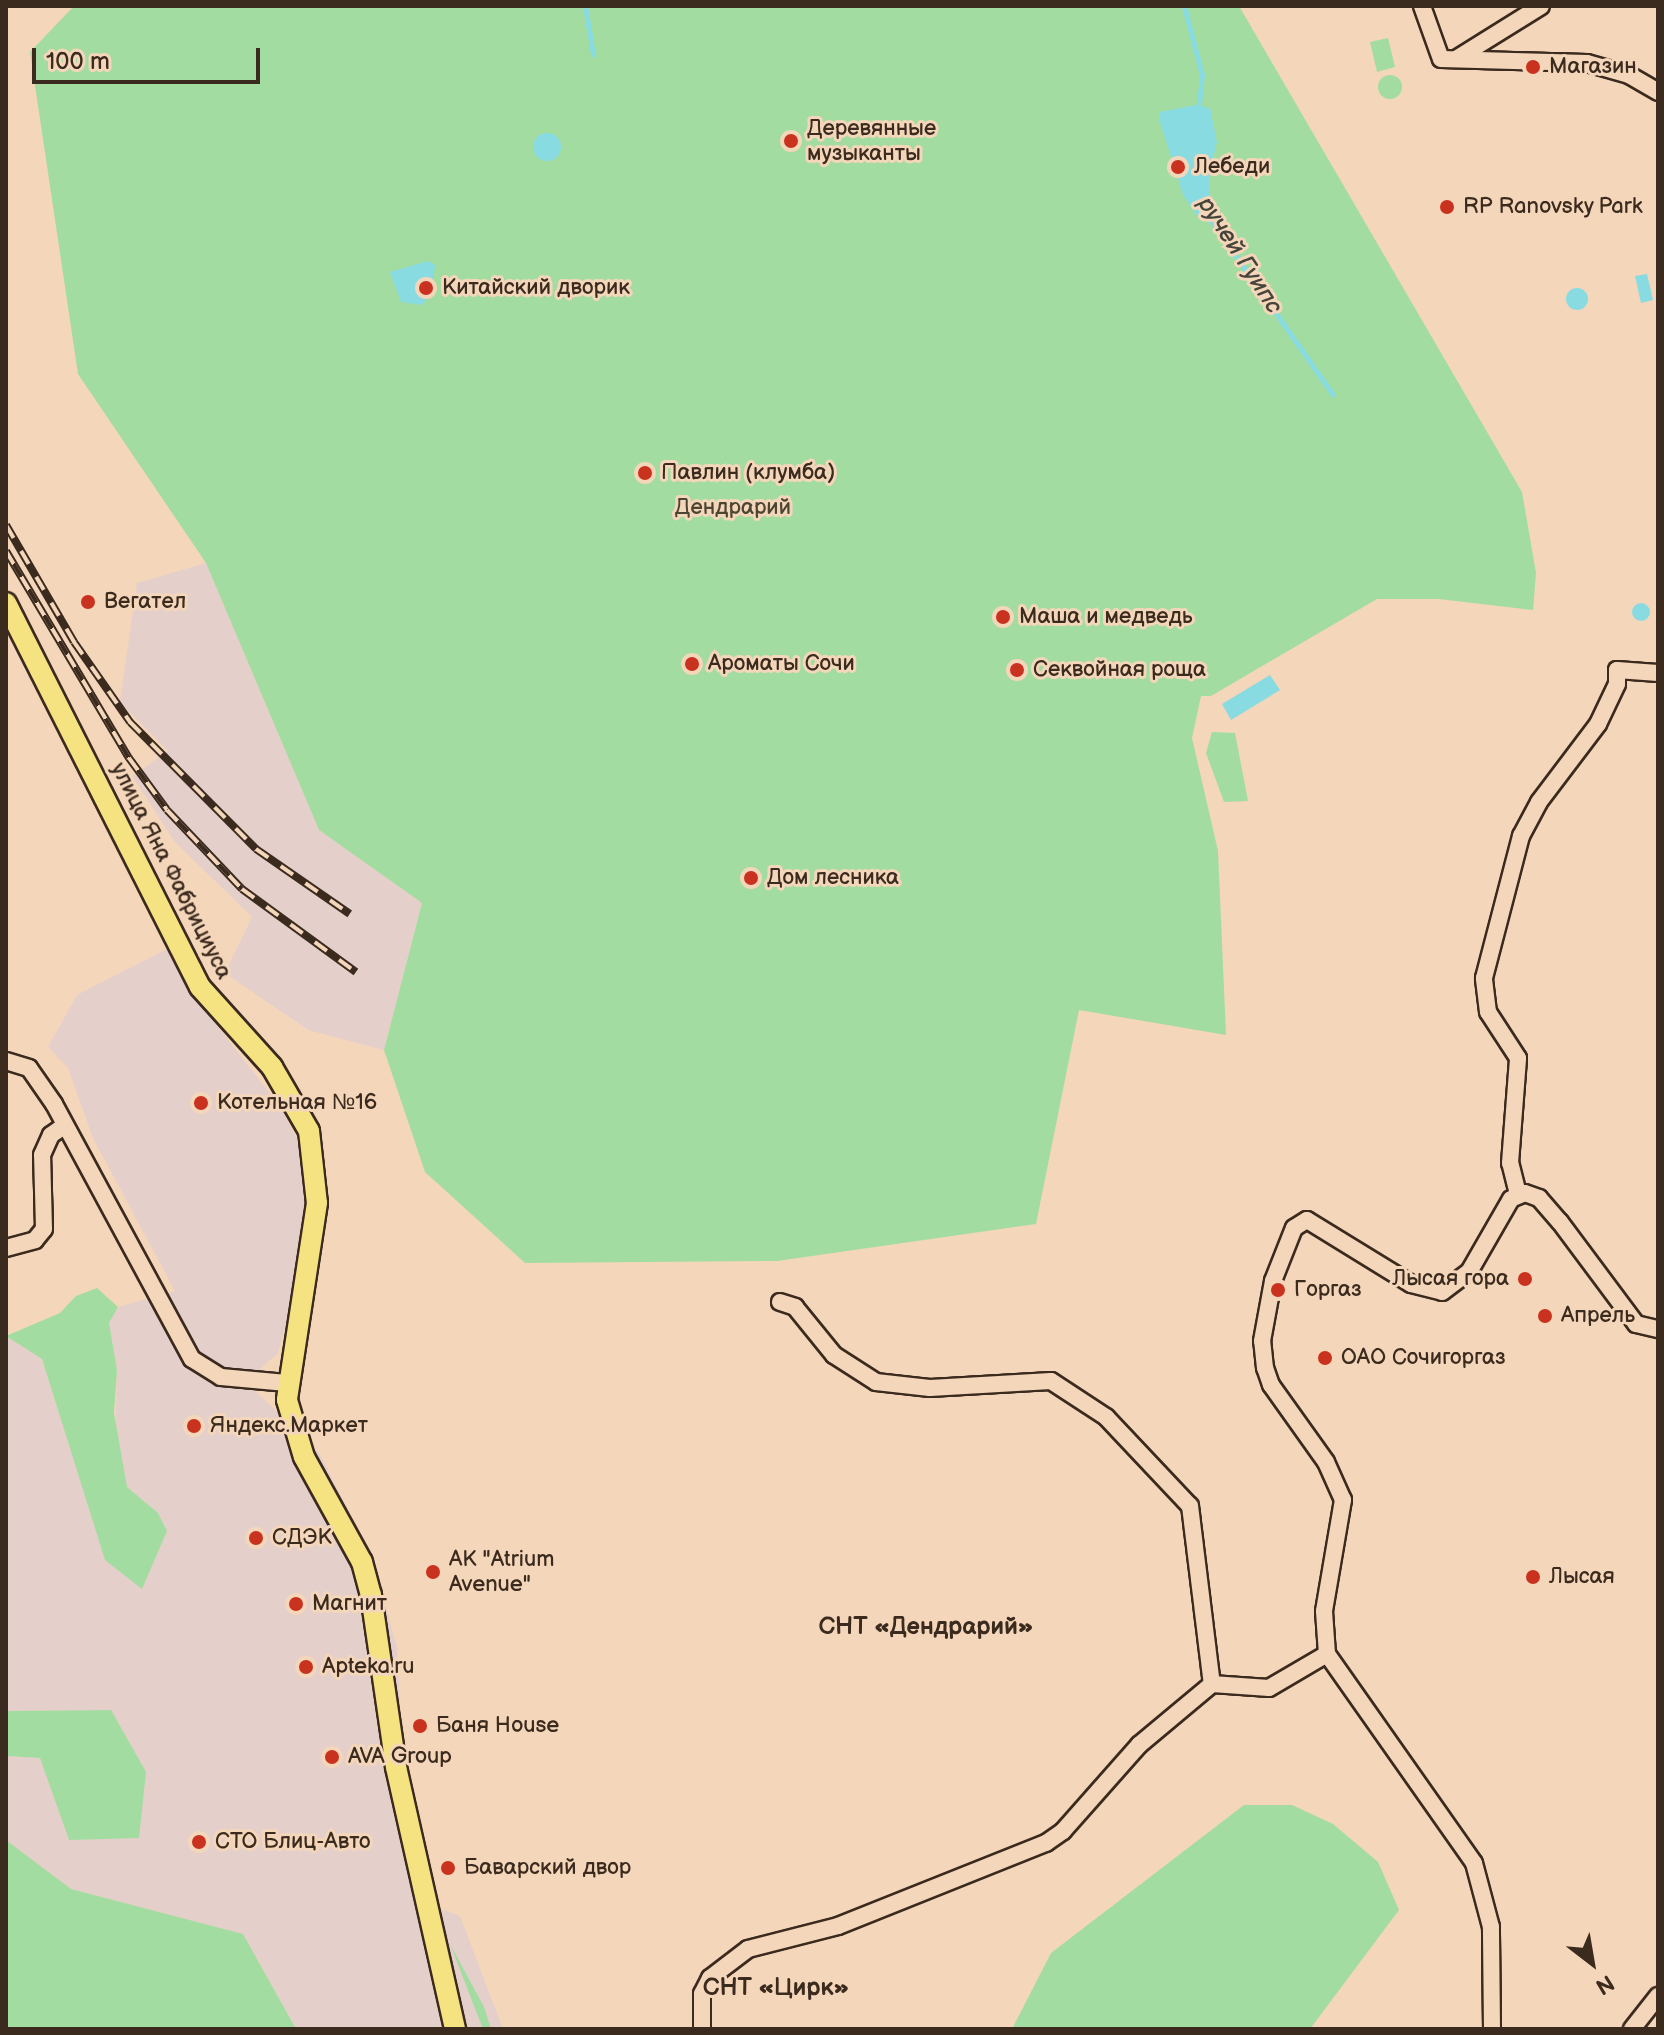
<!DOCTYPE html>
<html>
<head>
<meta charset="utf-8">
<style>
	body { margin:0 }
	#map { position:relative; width:1664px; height:2035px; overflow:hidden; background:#f4d6ba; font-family:"Balsamiq Sans",sans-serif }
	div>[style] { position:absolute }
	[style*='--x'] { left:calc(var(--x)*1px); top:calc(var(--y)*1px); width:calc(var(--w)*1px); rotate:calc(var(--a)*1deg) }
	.built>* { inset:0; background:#e4cfca }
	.green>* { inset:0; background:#a3dca1 }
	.round { border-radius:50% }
	.water>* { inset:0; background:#89dbe2 }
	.stream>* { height:5px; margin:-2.5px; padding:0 2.5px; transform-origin:2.5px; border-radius:2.5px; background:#89dbe2 }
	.roads { filter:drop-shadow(2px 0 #3b2a1e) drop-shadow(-2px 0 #3b2a1e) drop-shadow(0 2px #3b2a1e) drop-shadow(0 -2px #3b2a1e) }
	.minor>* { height:16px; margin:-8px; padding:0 8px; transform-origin:8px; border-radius:8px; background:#f4d6ba }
	.major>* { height:20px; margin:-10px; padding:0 10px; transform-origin:10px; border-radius:10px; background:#f5e382 }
	.rail>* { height:8px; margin-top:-4px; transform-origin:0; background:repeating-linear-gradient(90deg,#f4d6ba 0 15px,#3b2a1e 0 30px); box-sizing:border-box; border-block:2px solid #3b2a1e }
	.dots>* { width:22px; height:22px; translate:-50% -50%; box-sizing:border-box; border:4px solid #f4d6ba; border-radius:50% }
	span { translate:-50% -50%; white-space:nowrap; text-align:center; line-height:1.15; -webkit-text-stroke:6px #f4d6ba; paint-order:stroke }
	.poi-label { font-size:22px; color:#3b2a1e }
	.left { translate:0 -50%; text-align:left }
	.right { translate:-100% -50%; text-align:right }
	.park-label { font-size:22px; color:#4b4532 }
	.street-label { font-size:22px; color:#3b2a1e }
	.water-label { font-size:24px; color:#47453b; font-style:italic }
	.neighbourhood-label { font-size:24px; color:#3b2a1e; font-weight:700 }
	.frame { position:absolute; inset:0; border:8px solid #3b2a1e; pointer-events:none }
	.north { position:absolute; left:1552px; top:1923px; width:80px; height:80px; -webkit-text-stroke:6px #f4d6ba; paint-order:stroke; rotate:149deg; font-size:22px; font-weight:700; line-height:32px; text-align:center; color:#3b2a1e }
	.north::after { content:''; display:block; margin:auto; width:28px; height:36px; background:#3b2a1e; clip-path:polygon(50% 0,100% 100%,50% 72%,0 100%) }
	.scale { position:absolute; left:32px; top:48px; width:228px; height:36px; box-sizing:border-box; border:4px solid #3b2a1e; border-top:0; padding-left:10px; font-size:24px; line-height:28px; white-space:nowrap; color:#3b2a1e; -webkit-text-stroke:6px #f4d6ba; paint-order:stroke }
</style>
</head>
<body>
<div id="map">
	<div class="built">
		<i style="clip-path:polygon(206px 563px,319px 830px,422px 903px,384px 1050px,308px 1030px,225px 973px,252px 917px,175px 842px,132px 776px,168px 751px,120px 702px,137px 583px)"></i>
		<i style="clip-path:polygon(171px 947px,206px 1012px,280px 1106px,298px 1141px,307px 1185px,296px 1285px,278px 1353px,246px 1382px,320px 1454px,374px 1562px,397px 1648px,405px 1801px,436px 1907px,460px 1916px,503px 2029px,296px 2029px,243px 1934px,71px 1889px,6px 1840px,6px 1756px,40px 1758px,69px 1840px,111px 1710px,6px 1711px,6px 1336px,42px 1359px,105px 1559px,158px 1513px,127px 1487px,115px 1441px,117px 1370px,109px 1323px,118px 1307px,175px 1291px,93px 1138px,68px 1068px,48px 1047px,77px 995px)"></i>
	</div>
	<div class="green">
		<i style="clip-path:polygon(74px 6px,1239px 6px,1522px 492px,1536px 573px,1533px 610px,1439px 599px,1377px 599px,1211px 696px,1201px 696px,1192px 738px,1218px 851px,1226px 1035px,1079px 1010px,1036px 1224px,777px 1261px,525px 1263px,425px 1172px,384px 1050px,422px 903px,319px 830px,206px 563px,78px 374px,30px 52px)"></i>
		<i style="clip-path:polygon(1388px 38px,1395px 67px,1377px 72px,1370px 42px)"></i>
		<i class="round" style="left:1378px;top:75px;width:24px;height:24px"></i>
		<i style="clip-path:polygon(1212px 732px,1235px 733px,1248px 801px,1224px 802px,1206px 753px)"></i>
		<i style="clip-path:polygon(97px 1288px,118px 1307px,109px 1323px,117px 1370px,114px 1413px,127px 1487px,158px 1513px,167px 1531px,142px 1589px,105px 1560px,42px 1359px,6px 1336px,60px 1313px,76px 1296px)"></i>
		<i style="clip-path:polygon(111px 1710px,146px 1772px,139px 1838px,69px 1840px,40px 1758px,6px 1756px,6px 1711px)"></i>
		<i style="clip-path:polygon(1244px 1805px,1292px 1805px,1333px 1824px,1378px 1862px,1399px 1910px,1310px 2029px,1012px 2029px,1051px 1953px)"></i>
		<i style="clip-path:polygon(6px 1840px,71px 1889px,243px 1934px,296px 2029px,6px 2029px)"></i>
		<i style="clip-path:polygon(450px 1944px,484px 2007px,491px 2029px,483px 2029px)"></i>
	</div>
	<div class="water">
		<i style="clip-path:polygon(1196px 105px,1210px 108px,1217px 142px,1209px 174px,1209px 213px,1204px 219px,1197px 216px,1183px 195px,1160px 122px,1160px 112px)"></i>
		<i class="round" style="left:533px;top:133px;width:28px;height:28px"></i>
		<i style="clip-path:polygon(428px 261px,435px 265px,432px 293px,422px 305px,401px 302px,390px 272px)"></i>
		<i style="clip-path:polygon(1647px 274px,1653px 300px,1641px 303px,1635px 276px)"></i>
		<i class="round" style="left:1566px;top:288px;width:22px;height:22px"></i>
		<i class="round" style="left:1632px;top:603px;width:18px;height:18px"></i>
		<i style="clip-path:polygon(1270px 675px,1280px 690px,1231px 720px,1222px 704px)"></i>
	</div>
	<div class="stream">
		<i style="--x:585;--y:6;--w:49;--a:80.5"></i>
		<i style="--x:1184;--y:6;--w:71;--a:75.4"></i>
		<i style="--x:1202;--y:75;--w:37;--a:96"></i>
		<i style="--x:1205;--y:212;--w:223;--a:55"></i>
	</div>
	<div class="roads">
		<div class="minor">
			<i style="--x:1422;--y:6;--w:56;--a:70.3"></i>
			<i style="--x:1441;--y:59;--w:146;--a:1.6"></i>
			<i style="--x:1587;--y:63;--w:44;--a:15.9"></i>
			<i style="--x:1629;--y:75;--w:34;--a:30"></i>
			<i style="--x:1456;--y:59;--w:100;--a:-31.9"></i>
			<i style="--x:6;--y:1061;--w:24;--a:17"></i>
			<i style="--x:29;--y:1068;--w:44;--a:55.2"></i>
			<i style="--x:54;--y:1104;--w:290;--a:61.6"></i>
			<i style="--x:192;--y:1359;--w:34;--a:32"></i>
			<i style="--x:221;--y:1377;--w:66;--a:5.2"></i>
			<i style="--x:1518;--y:1194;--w:32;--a:-104"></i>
			<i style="--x:1510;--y:1163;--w:105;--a:-85.6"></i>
			<i style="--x:1518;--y:1058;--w:55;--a:-123.1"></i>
			<i style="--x:1488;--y:1012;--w:34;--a:-97"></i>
			<i style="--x:1484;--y:978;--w:147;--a:-75.4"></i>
			<i style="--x:1521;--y:836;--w:38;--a:-62"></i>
			<i style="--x:1539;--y:802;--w:98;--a:-52.9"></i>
			<i style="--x:1598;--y:724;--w:44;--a:-64.6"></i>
			<i style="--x:1617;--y:684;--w:14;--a:-90"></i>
			<i style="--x:1617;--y:670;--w:41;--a:4.2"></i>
			<i style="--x:6;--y:1248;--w:30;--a:-15"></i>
			<i style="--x:35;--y:1240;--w:14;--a:-51"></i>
			<i style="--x:44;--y:1229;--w:74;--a:-91.5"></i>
			<i style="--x:42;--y:1155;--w:22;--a:-66"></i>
			<i style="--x:51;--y:1135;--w:16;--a:-35"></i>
			<i style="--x:780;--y:1302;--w:16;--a:18"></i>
			<i style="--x:795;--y:1307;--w:62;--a:50.9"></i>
			<i style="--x:834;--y:1355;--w:50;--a:32.7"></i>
			<i style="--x:876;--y:1382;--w:54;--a:6.3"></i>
			<i style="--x:930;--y:1388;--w:121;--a:-3.3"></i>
			<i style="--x:1051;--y:1381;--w:66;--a:33.2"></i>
			<i style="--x:1106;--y:1417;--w:122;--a:46.7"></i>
			<i style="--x:1190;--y:1506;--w:179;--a:83"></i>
			<i style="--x:702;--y:2029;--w:35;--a:-90"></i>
			<i style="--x:702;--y:1994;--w:18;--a:-63"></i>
			<i style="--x:710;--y:1978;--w:48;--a:-37.3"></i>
			<i style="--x:748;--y:1949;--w:93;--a:-14.3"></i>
			<i style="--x:838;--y:1926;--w:224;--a:-21.8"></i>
			<i style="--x:1046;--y:1843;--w:21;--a:-35"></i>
			<i style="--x:1063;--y:1831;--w:115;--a:-48.5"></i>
			<i style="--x:1139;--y:1745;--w:95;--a:-39.9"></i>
			<i style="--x:1212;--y:1684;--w:57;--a:4"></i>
			<i style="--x:1269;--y:1688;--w:67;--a:-30.4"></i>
			<i style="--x:1492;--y:2029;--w:102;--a:-90.6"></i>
			<i style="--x:1491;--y:1927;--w:66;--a:-104.9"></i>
			<i style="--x:1474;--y:1863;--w:256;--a:-125.1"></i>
			<i style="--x:1327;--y:1654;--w:43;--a:-94"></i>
			<i style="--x:1324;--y:1611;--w:113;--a:-80.3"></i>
			<i style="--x:1343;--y:1500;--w:42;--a:-114.1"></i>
			<i style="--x:1326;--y:1462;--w:95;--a:-125.5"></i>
			<i style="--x:1271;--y:1385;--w:18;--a:-109"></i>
			<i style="--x:1265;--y:1368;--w:27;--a:-96"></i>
			<i style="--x:1262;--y:1341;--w:61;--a:-79.6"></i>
			<i style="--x:1273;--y:1281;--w:57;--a:-68.4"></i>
			<i style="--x:1294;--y:1228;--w:15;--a:-32"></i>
			<i style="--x:1307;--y:1220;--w:122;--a:31.6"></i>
			<i style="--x:1411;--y:1284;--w:32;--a:14"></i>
			<i style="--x:1442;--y:1292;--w:34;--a:-37"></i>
			<i style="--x:1469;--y:1272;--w:84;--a:-60.1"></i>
			<i style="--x:1511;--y:1199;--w:15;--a:-23"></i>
			<i style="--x:1525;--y:1193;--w:15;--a:20"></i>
			<i style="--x:1539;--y:1198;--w:32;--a:49"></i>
			<i style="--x:1560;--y:1222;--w:127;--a:53.3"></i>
			<i style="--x:1636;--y:1324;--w:23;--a:13"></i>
			<i style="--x:1632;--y:2029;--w:42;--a:-51.8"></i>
		</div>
		<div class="major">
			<i style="--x:6;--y:603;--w:430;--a:63.2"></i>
			<i style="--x:200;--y:987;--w:108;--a:48"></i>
			<i style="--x:272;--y:1067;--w:74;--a:60"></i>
			<i style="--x:309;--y:1131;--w:72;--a:83.7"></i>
			<i style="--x:317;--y:1203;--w:199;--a:98.7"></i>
			<i style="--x:287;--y:1400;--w:59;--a:73.4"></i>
			<i style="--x:304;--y:1457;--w:120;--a:61.1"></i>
			<i style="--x:362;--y:1562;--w:34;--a:75"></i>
			<i style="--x:371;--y:1595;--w:174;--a:81.7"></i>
			<i style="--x:396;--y:1767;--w:269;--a:77.3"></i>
		</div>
	</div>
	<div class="rail">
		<i style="--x:6;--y:525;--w:135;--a:59.8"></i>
		<i style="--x:74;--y:642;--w:98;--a:55"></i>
		<i style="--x:130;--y:722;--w:179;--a:45.2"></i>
		<i style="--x:256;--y:849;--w:114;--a:34.7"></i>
		<i style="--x:6;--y:551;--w:241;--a:59.3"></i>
		<i style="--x:129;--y:758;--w:64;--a:53.8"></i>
		<i style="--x:167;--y:810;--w:109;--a:46.5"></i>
		<i style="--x:242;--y:889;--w:141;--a:36.1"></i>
	</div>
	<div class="dots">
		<i style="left:1533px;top:67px;background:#c8321e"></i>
		<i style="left:791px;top:141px;background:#c8321e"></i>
		<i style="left:1178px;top:167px;background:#c8321e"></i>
		<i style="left:1447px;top:207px;background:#c8321e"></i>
		<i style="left:426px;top:288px;background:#c8321e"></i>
		<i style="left:645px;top:473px;background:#c8321e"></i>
		<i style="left:88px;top:602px;background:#c8321e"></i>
		<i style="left:1003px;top:617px;background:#c8321e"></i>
		<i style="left:692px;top:664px;background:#c8321e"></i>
		<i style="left:1017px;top:670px;background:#c8321e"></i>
		<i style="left:751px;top:878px;background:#c8321e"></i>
		<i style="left:201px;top:1103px;background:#c8321e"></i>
		<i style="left:1525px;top:1279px;background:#c8321e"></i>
		<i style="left:1278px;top:1290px;background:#c8321e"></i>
		<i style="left:1545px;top:1316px;background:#c8321e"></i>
		<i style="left:1325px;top:1358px;background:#c8321e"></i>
		<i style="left:194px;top:1426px;background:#c8321e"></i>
		<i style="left:256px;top:1538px;background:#c8321e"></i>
		<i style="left:433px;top:1572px;background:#c8321e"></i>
		<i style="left:1533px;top:1577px;background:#c8321e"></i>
		<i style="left:296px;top:1604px;background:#c8321e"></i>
		<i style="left:306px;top:1667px;background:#c8321e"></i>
		<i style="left:420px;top:1726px;background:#c8321e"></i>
		<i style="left:332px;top:1757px;background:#c8321e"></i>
		<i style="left:199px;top:1842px;background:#c8321e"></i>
		<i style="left:448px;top:1868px;background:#c8321e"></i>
	</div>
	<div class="poi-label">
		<span class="left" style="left:1549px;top:67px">Магазин</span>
		<span class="left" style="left:807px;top:141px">Деревянные<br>музыканты</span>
		<span class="left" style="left:1194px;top:167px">Лебеди</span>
		<span class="left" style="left:1463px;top:207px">RP Ranovsky Park</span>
		<span class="left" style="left:442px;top:288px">Китайский дворик</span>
		<span class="left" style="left:661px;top:473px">Павлин (клумба)</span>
		<span class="left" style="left:104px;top:602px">Вегател</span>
		<span class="left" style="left:1019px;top:617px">Маша и медведь</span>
		<span class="left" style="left:708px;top:664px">Ароматы Сочи</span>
		<span class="left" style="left:1033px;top:670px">Секвойная роща</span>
		<span class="left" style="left:767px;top:878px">Дом лесника</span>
		<span class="left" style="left:217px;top:1103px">Котельная №16</span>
		<span class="right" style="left:1509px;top:1279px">Лысая гора</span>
		<span class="left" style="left:1294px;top:1290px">Горгаз</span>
		<span class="left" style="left:1561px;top:1316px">Апрель</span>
		<span class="left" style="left:1341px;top:1358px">ОАО Сочигоргаз</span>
		<span class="left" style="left:210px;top:1426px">Яндекс.Маркет</span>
		<span class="left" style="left:272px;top:1538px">СДЭК</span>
		<span class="left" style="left:449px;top:1572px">АК "Atrium<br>Avenue"</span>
		<span class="left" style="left:1549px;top:1577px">Лысая</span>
		<span class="left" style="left:312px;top:1604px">Магнит</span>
		<span class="left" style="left:322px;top:1667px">Apteka.ru</span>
		<span class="left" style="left:436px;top:1726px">Баня House</span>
		<span class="left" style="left:348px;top:1757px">AVA Group</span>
		<span class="left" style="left:215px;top:1842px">СТО Блиц-Авто</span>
		<span class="left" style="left:464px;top:1868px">Баварский двор</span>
	</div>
	<div class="park-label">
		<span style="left:733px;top:508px">Дендрарий</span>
	</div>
	<div class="street-label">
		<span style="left:171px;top:871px;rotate:63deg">улица Яна Фабрициуса</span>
	</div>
	<div class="water-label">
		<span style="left:1240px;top:255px;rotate:57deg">ручей Гуипс</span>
	</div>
	<div class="neighbourhood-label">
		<span style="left:926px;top:1627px">СНТ «Дендрарий»</span>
		<span style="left:776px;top:1988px">СНТ «Цирк»</span>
	</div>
	<div class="frame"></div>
	<div class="north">N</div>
	<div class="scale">100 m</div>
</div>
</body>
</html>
